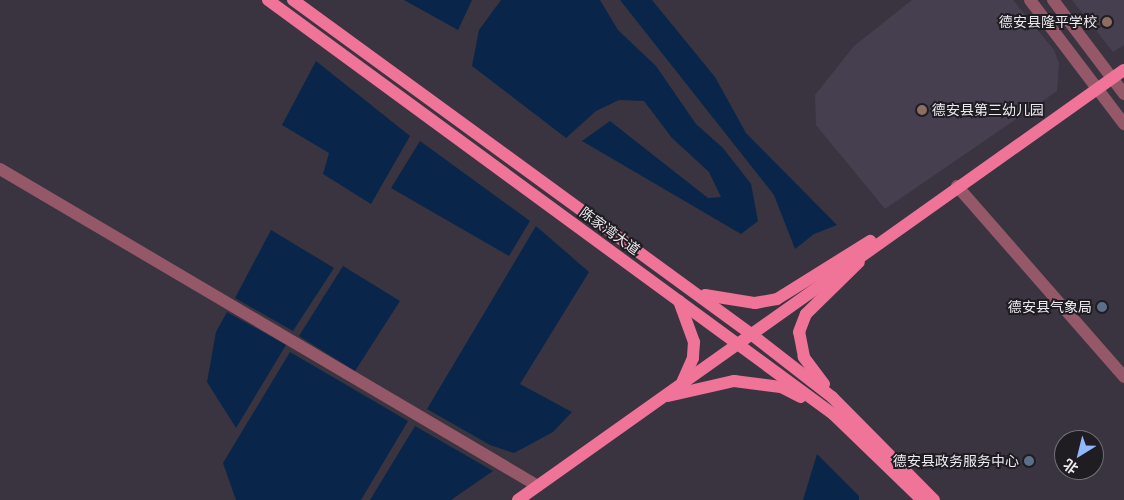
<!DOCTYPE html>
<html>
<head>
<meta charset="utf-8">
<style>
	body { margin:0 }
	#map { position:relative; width:1124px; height:500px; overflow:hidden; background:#39343f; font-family:"IBM Plex Serif","Noto Sans SC",serif }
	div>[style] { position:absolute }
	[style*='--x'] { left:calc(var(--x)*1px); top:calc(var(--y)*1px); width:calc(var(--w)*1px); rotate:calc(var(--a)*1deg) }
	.built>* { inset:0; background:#463f50 }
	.water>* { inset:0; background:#09264a }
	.minor>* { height:12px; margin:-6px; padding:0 6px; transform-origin:6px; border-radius:6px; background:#955868 }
	.major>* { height:12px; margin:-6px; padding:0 6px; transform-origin:6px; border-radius:6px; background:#f07398 }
	.dots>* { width:14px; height:14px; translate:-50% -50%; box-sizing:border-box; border:2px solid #1f1d22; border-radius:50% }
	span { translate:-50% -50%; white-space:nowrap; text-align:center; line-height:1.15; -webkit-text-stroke:4px #1f1d22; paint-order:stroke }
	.poi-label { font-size:14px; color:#edeaf1 }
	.right { translate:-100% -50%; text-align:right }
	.left { translate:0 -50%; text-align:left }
	.street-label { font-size:14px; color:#edeaf1 }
	.north { position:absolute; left:1054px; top:430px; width:50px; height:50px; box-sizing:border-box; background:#1f1d22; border:1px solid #716f75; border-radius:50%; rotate:216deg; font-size:14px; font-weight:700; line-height:20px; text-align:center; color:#edeaf1 }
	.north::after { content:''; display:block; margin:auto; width:18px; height:22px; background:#92b7fd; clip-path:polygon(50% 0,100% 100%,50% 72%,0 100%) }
</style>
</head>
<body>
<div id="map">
	<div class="built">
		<i style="clip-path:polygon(912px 0,1013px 0,1054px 50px,1059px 63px,1057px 91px,885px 209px,816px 125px,815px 95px,854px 46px)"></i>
		<i style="clip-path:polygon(1072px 0,1124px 0,1124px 45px,1113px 52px)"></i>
	</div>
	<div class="water">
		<i style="clip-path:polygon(404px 0,472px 0,458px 30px)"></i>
		<i style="clip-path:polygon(501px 0,600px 0,618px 30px,656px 66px,696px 124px,723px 148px,751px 184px,758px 221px,741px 234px,582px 141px,610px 121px,708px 198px,721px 197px,709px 172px,672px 138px,644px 101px,619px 100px,596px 111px,566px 138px,472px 66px,479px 30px)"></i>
		<i style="clip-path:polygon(620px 0,652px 0,715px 77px,746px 133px,837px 225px,814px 234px,795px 249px,774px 195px)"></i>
		<i style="clip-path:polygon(316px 61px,410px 136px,371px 204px,323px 174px,329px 153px,282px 125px)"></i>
		<i style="clip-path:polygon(420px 141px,530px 221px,509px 256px,391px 188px)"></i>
		<i style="clip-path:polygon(536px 226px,589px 272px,520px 384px,572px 412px,553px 432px,514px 453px,490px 445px,427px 409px)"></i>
		<i style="clip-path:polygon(271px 230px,334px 268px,293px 331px,235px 298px)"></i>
		<i style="clip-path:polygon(343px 266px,400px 301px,355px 371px,299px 336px)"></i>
		<i style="clip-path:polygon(227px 312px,286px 345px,236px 428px,207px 382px,216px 332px)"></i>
		<i style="clip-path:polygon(290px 352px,408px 421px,361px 500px,236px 500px,223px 463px)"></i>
		<i style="clip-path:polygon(415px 426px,493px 471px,451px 500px,370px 500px)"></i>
		<i style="clip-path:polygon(817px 454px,859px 496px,859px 500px,803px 500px)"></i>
	</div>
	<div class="minor">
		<i style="--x:1030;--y:0;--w:156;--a:52.8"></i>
		<i style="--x:1053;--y:0;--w:118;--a:52.9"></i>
		<i style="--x:0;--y:169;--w:624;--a:30.51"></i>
		<i style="--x:957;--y:186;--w:254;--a:48.8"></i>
	</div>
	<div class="major">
		<i style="--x:268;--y:0;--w:700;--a:36.23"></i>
		<i style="--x:833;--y:414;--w:124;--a:44"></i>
		<i style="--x:293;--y:0;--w:567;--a:36.1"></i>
		<i style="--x:751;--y:334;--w:103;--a:37.9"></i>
		<i style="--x:832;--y:397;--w:145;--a:45.3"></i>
		<i style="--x:705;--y:295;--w:51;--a:9.1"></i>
		<i style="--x:755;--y:303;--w:22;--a:-10"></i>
		<i style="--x:777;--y:299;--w:110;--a:-31.9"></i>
		<i style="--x:679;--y:301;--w:44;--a:69.9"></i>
		<i style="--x:694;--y:342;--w:16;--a:94"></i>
		<i style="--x:693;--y:358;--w:27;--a:114"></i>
		<i style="--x:824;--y:384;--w:34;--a:-127"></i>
		<i style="--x:804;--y:357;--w:25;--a:-101"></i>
		<i style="--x:799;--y:332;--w:19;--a:-69"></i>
		<i style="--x:806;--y:314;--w:74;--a:-44.5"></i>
		<i style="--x:668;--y:396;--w:68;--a:-12.8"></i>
		<i style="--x:734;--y:381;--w:47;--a:7.3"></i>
		<i style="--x:781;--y:387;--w:22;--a:27"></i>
		<i style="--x:518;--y:500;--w:743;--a:-35.36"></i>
	</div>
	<div class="dots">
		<i style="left:1107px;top:22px;background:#8d6e63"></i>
		<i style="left:922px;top:110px;background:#8d6e63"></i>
		<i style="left:1102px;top:307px;background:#5c6f8a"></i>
		<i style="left:1029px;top:461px;background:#5c6f8a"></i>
	</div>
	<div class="poi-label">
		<span class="right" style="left:1097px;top:22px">德安县隆平学校</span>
		<span class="left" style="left:932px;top:110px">德安县第三幼儿园</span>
		<span class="right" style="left:1092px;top:307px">德安县气象局</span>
		<span class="right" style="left:1019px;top:461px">德安县政务服务中心</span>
	</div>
	<div class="street-label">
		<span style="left:610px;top:231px;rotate:36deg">陈家湾大道</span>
	</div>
	<div class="north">北</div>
</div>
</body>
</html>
